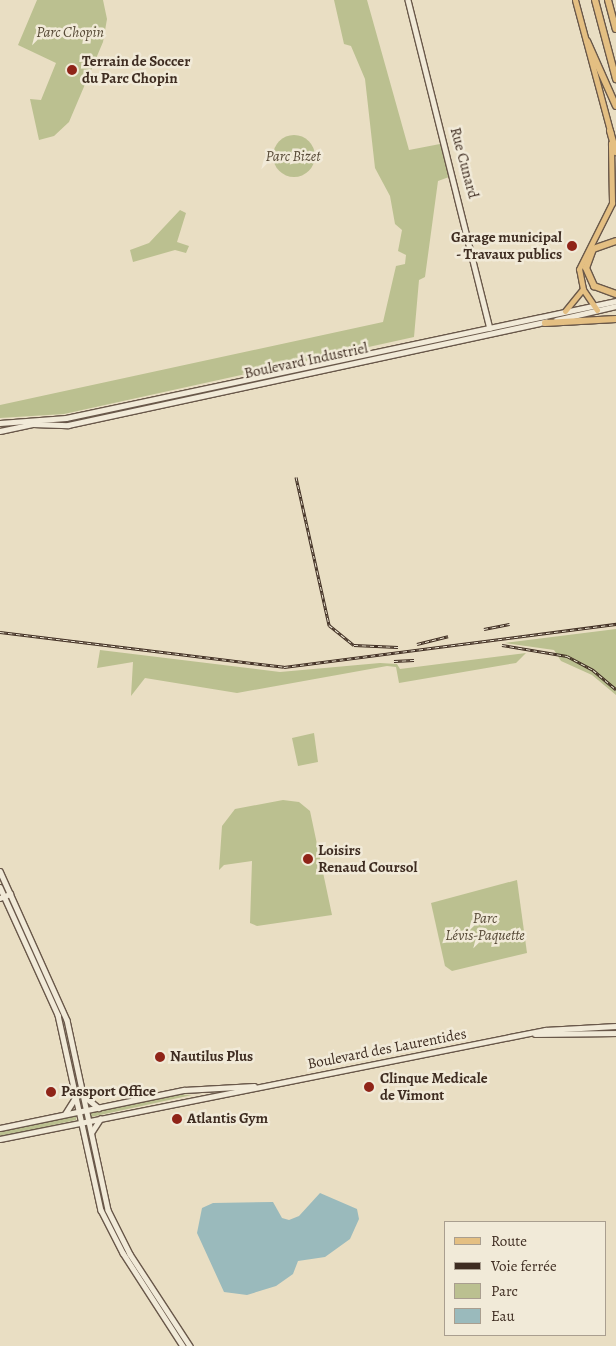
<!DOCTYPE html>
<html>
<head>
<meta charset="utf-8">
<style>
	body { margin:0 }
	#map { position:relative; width:616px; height:1346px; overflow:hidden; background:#e9dec3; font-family:Alegreya,serif }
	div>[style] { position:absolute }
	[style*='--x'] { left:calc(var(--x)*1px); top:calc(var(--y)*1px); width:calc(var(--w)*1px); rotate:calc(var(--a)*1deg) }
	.green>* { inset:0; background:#bbc090 }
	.round { border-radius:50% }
	.water>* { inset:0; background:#9ababc }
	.roads { filter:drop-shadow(1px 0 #69584a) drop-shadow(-1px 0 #69584a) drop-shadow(0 1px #69584a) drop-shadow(0 -1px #69584a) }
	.tertiary>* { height:4.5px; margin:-2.25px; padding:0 2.25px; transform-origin:2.25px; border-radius:2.25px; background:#f1ead8 }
	.secondary>* { height:4.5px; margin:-2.25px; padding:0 2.25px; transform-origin:2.25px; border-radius:2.25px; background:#f1ead8 }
	.primary>* { height:5px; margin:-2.5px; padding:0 2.5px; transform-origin:2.5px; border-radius:2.5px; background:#e4bf82 }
	.motorway>* { height:6px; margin:-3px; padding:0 3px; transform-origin:3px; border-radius:3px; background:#e4bf82 }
	.rail>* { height:3px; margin-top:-1.5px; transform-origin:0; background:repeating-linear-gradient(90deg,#f1ead8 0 4px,#3e2c21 0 8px); box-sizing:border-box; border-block:1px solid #3e2c21 }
	.dots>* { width:14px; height:14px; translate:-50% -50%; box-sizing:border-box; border:2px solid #f1ead8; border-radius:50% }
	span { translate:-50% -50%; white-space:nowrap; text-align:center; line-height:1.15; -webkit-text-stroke:5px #f1ead8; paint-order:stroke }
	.park-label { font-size:15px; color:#574a37; font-style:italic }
	.poi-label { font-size:15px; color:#3e2c21; font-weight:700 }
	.left { translate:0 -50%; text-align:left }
	.right { translate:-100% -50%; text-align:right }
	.street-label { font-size:15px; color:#3e2c21 }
	.legend { position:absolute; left:444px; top:1221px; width:162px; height:115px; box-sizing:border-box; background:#f1ead8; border:1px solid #a99e8f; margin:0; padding:6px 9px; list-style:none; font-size:15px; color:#3e2c21 }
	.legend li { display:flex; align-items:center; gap:10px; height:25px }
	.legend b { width:25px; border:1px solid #a99e8f }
</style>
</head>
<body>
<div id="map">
	<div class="green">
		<i style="clip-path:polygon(37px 0,103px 0,107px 19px,103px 42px,69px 122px,54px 136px,39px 140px,30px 99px,41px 100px,56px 63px,18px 45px)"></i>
		<i style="clip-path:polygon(334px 0,367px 0,409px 150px,440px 144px,449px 177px,438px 181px,425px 277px,419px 280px,414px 337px,64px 414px,0 418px,0 405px,383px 322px,396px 266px,405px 264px,406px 255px,398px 251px,402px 230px,395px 224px,390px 196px,375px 168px,365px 79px,351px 46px,344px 44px)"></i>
		<i class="round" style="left:273px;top:135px;width:42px;height:42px"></i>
		<i style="clip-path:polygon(180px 210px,186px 213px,177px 242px,189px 246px,186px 253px,175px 250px,133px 262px,130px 250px,149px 243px)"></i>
		<i style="clip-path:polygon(616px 629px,616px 695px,592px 675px,561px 661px,554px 650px,505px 643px)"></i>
		<i style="clip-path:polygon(100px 650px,280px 672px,380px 663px,397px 664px,400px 669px,526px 653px,516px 663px,399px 683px,396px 667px,387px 666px,237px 693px,145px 678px,131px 696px,133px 662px,97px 668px)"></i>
		<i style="clip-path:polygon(314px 733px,318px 762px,298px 766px,292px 738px)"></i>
		<i style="clip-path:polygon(283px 800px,299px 802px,310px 811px,332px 915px,257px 926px,250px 923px,252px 861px,224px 865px,219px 870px,222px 826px,235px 809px)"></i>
		<i style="clip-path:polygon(517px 880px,527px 953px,452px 971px,445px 966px,431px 903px)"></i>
		<i style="clip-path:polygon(175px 1094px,192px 1095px,91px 1117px,90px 1113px)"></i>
		<i style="clip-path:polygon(76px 1115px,76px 1120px,0 1137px,0 1131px)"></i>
	</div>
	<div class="water">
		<i style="clip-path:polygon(320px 1193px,357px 1209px,359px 1219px,350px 1239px,325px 1257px,298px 1261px,293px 1274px,276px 1286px,247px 1295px,224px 1292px,197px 1233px,202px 1208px,213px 1203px,273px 1202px,282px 1218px,289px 1220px,299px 1216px)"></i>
	</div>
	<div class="roads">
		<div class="tertiary">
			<i style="--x:408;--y:0;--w:338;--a:76"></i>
			<i style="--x:556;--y:320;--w:62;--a:-13.1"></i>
			<i style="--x:0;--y:423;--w:66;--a:-4.3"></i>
			<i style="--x:66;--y:418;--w:562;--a:-12.01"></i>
			<i style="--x:0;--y:431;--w:34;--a:-12"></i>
			<i style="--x:33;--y:424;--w:35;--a:2"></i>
			<i style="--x:68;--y:425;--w:489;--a:-12.2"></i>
			<i style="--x:0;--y:898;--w:11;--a:-22"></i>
		</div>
		<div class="secondary">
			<i style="--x:0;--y:871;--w:163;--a:65.8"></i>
			<i style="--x:67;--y:1020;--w:194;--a:77.8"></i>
			<i style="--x:108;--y:1210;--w:49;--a:63.4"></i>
			<i style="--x:130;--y:1254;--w:110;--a:56.9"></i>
			<i style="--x:0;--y:887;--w:141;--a:65.6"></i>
			<i style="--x:58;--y:1015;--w:200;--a:77.6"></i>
			<i style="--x:101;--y:1210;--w:48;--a:62.9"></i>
			<i style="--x:123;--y:1253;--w:111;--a:57.2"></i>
			<i style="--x:535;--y:1034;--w:81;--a:-0.7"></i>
			<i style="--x:84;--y:1096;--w:19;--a:39"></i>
			<i style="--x:65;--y:1114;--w:19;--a:-58"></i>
			<i style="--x:0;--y:1128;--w:188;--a:-11.7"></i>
			<i style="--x:184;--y:1090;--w:70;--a:-3.3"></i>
			<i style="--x:91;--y:1133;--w:17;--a:-57"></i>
			<i style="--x:0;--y:1139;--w:556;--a:-11.31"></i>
			<i style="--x:545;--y:1030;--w:71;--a:-3.2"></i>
		</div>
		<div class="primary">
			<i style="--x:575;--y:0;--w:139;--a:75"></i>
			<i style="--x:597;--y:310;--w:25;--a:-124"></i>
			<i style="--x:583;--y:289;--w:20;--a:-101"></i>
			<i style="--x:579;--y:269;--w:74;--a:-63.4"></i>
			<i style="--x:612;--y:203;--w:60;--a:-91"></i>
			<i style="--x:565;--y:311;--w:28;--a:-51"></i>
		</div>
		<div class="motorway">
			<i style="--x:595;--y:0;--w:82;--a:75.1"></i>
			<i style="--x:608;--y:0;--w:30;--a:75"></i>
			<i style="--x:587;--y:41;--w:71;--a:66"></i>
			<i style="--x:610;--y:131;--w:22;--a:74"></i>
			<i style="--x:616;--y:241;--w:24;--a:161"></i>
			<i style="--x:593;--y:249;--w:20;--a:110"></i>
			<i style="--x:586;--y:268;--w:20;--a:66"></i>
			<i style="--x:594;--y:286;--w:23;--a:20"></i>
			<i style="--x:545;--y:323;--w:71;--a:-3.2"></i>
		</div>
	</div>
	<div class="rail">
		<i style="--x:296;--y:477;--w:152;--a:77.4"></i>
		<i style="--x:329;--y:625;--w:32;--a:39"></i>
		<i style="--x:354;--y:645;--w:44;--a:2.6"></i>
		<i style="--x:484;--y:629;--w:26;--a:-11"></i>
		<i style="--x:0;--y:632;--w:286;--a:7"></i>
		<i style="--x:284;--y:667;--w:335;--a:-7.4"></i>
		<i style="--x:417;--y:644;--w:32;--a:-14"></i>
		<i style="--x:502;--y:645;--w:66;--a:9.6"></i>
		<i style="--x:567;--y:656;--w:30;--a:28"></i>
		<i style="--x:593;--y:670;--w:30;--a:40"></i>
		<i style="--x:394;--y:661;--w:20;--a:-3"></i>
	</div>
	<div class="dots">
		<i style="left:72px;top:70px;background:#8f2418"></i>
		<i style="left:572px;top:246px;background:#8f2418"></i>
		<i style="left:308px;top:859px;background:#8f2418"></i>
		<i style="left:160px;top:1057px;background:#8f2418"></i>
		<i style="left:369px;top:1087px;background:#8f2418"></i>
		<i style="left:51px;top:1092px;background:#8f2418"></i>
		<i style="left:177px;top:1119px;background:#8f2418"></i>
	</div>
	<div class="park-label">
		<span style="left:70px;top:33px">Parc Chopin</span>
		<span style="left:293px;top:157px">Parc Bizet</span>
		<span style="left:485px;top:927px">Parc<br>Lévis-Paquette</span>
	</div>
	<div class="poi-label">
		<span class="left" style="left:82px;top:70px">Terrain de Soccer<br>du Parc Chopin</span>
		<span class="right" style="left:562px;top:246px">Garage municipal<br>- Travaux publics</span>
		<span class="left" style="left:318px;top:859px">Loisirs<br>Renaud Coursol</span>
		<span class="left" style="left:170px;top:1057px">Nautilus Plus</span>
		<span class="left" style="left:380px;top:1087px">Clinque Medicale<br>de Vimont</span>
		<span class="left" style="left:61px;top:1092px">Passport Office</span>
		<span class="left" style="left:187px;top:1119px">Atlantis Gym</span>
	</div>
	<div class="street-label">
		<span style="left:464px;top:163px;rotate:75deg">Rue Cunard</span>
		<span style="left:306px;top:361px;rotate:-12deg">Boulevard Industriel</span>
		<span style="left:387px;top:1049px;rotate:-11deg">Boulevard des Laurentides</span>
	</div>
	<ul class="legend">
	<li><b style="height:6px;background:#e4bf82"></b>Route</li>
	<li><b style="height:6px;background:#3e2c21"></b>Voie ferrée</li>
	<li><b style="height:14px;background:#bbc090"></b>Parc</li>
	<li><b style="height:14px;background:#9ababc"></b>Eau</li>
	</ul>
</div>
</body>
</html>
